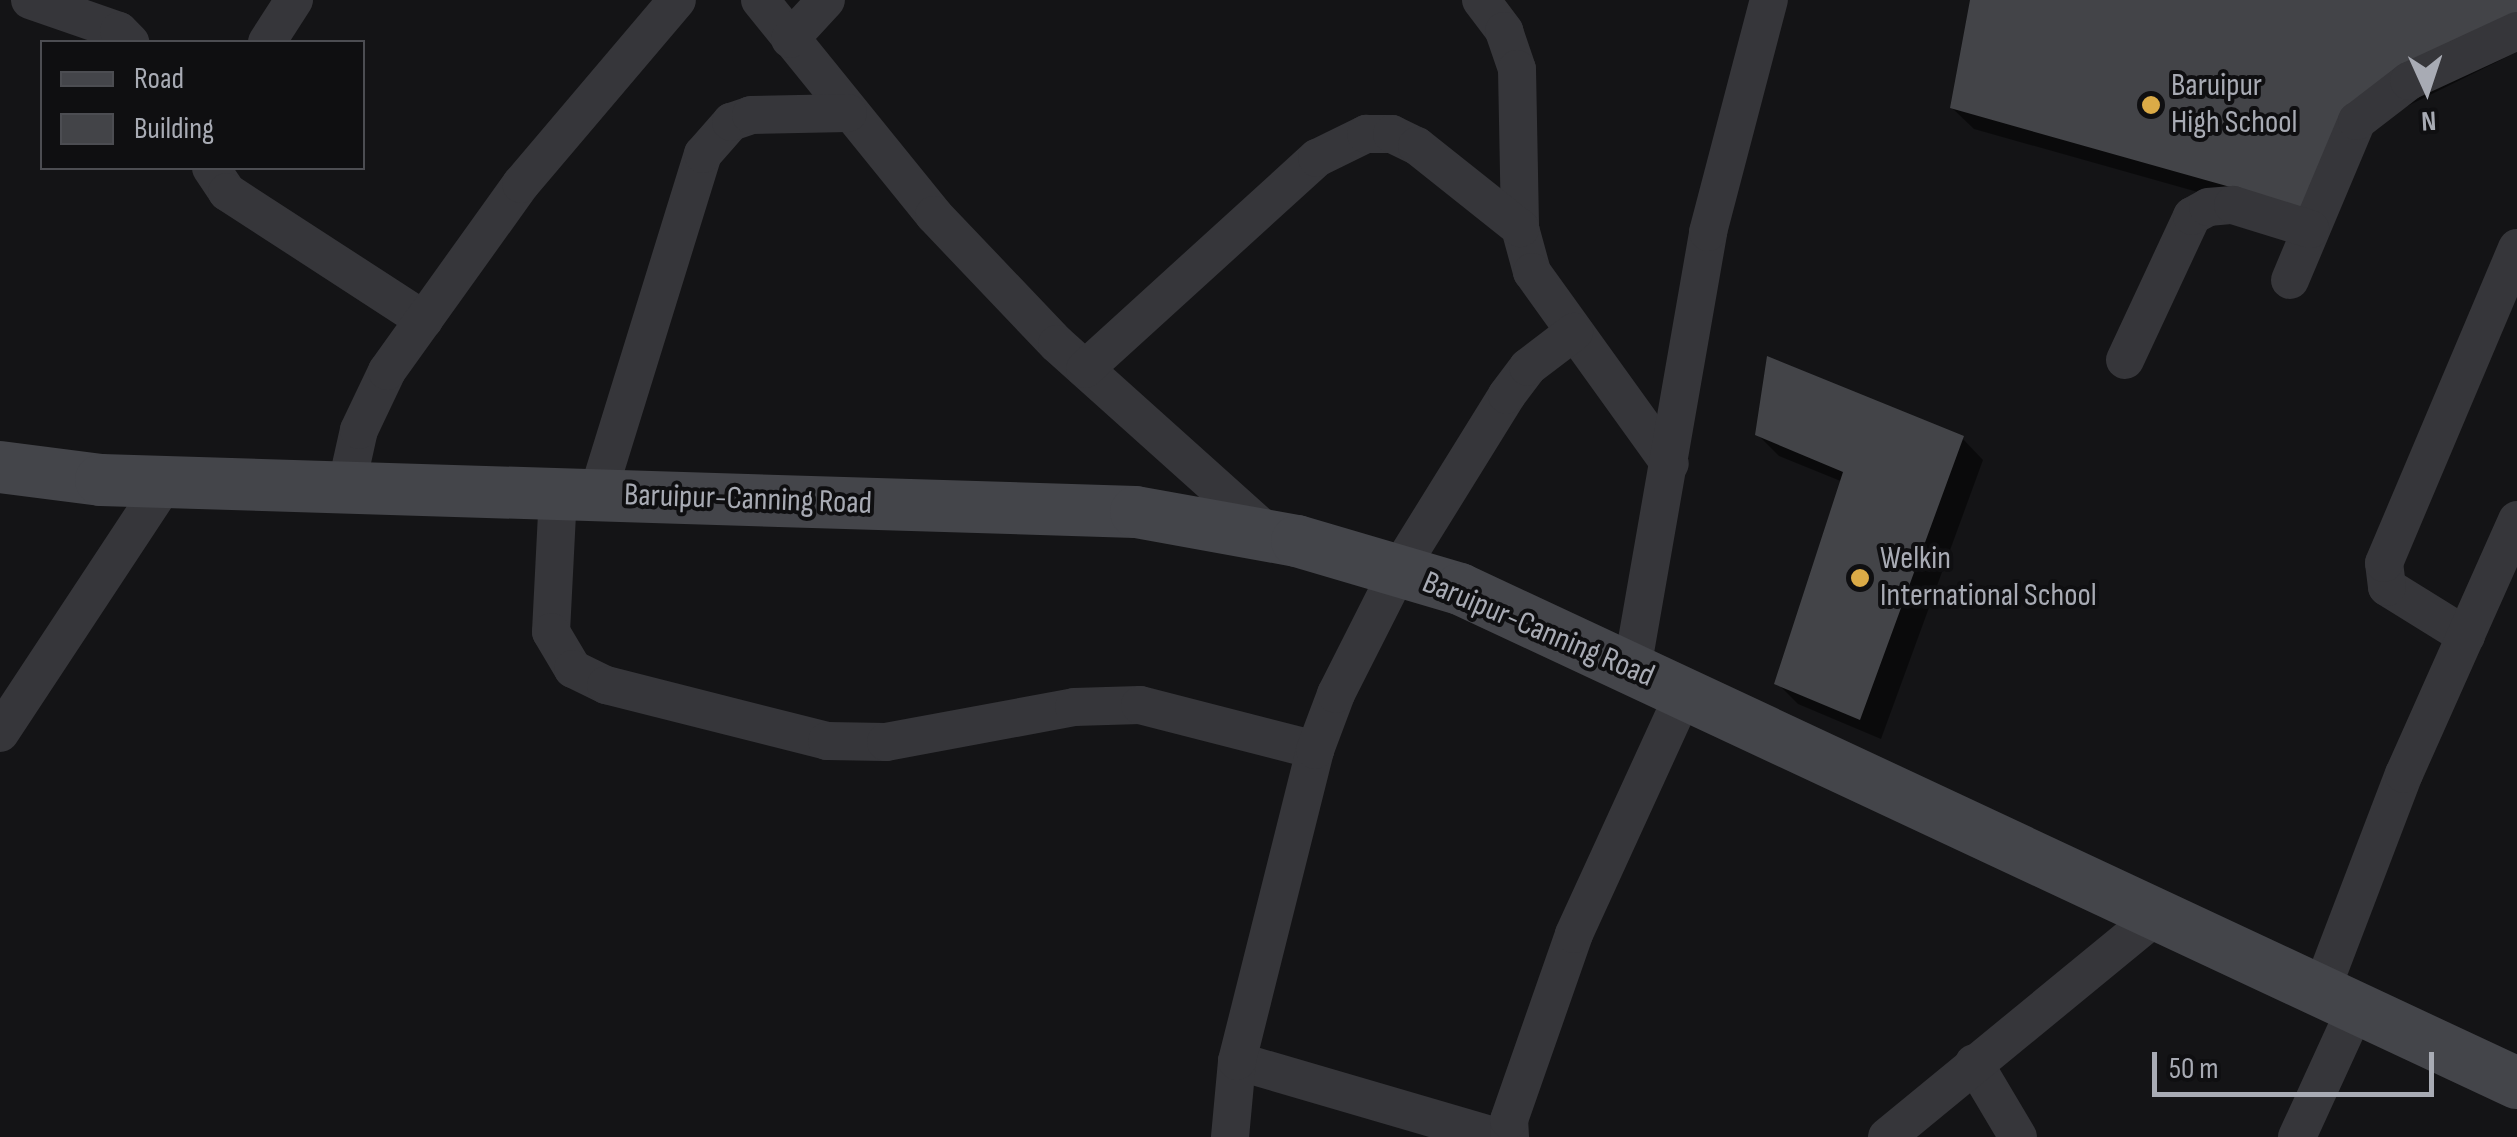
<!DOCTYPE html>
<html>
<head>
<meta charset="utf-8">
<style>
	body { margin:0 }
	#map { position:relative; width:2517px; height:1137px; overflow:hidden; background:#141416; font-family:"Sofia Sans Condensed",sans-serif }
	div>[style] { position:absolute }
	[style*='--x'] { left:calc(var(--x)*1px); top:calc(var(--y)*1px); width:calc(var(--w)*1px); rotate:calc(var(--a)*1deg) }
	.shadow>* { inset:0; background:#0007 }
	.building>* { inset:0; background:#434448 }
	.minor>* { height:38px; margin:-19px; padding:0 19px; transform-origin:19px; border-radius:19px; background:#36363a }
	.secondary>* { height:52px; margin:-26px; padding:0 26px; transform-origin:26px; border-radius:26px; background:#44454a }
	.dots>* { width:28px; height:28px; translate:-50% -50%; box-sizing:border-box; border:5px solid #0f0f11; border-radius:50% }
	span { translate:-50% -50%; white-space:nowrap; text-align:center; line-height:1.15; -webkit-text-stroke:8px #0f0f11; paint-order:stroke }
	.poi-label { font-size:32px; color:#a8abb4 }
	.left { translate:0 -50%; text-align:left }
	.street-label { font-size:32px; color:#a8abb4 }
	.legend { position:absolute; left:40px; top:40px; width:325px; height:130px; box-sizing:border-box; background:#0f0f11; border:2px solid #4c4d52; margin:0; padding:12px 18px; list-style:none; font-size:30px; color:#a8abb4 }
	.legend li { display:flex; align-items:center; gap:20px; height:50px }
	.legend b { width:50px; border:2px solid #4c4d52 }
	.north { position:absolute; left:2377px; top:40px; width:100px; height:100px; -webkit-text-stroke:8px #0f0f11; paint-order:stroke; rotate:177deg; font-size:28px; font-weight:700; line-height:40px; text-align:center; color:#a8abb4 }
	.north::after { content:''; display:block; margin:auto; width:35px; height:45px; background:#a8abb4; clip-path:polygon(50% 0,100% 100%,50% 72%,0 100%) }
	.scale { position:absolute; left:2152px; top:1052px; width:282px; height:45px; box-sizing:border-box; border:5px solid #a8abb4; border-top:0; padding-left:12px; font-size:30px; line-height:35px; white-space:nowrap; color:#a8abb4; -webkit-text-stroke:8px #0f0f11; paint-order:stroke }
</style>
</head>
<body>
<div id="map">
	<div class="shadow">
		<i style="clip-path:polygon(1972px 0,2517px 0,2517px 52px,2373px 123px,2322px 227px,1974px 129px,1952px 108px)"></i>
		<i style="clip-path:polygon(1758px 435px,1962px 438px,1983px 460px,1881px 739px,1798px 704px,1777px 683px,1843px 482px,1779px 456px)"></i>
	</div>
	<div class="building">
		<i style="clip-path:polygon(1970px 0,2517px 0,2517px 21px,2352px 102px,2301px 207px,1950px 108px)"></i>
		<i style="clip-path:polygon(1767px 356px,1964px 436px,1860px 720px,1774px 684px,1843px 472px,1755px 435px)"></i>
	</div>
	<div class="minor">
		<i style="--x:30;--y:0;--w:94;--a:19.2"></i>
		<i style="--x:119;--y:31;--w:16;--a:45"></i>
		<i style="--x:760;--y:0;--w:277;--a:51"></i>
		<i style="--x:934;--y:215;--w:178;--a:46.4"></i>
		<i style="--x:1057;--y:344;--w:290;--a:41.9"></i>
		<i style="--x:1481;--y:0;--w:39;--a:53"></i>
		<i style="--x:1504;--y:31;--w:40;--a:71.1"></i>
		<i style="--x:1517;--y:69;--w:159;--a:88.9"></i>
		<i style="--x:1520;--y:228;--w:46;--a:74.7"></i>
		<i style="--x:1532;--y:272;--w:236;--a:54.3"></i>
		<i style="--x:790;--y:39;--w:53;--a:-47.3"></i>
		<i style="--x:267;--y:42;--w:50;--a:-57.3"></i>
		<i style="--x:211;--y:168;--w:29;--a:56"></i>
		<i style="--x:227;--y:192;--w:235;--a:33"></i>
		<i style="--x:2290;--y:280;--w:173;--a:-67.2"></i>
		<i style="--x:2357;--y:121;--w:66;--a:-37.6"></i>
		<i style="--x:2409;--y:81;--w:119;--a:-24.8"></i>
		<i style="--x:2125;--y:360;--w:159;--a:-65"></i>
		<i style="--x:2192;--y:216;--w:18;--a:-29"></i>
		<i style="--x:2208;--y:207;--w:25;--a:-5"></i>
		<i style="--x:2233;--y:205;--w:81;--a:17.3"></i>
		<i style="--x:1085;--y:369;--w:314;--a:-42.3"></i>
		<i style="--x:1317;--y:158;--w:55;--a:-26.1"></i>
		<i style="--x:1366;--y:134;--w:26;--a:0"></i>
		<i style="--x:1392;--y:134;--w:28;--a:26"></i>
		<i style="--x:1417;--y:146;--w:132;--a:38.5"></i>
		<i style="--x:346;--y:488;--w:59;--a:-77.4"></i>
		<i style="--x:359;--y:430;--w:65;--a:-64.6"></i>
		<i style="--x:387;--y:371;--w:230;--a:-54.4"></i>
		<i style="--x:521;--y:184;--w:241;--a:-49.7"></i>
		<i style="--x:558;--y:494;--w:138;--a:92.9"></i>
		<i style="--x:551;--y:632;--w:43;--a:59.3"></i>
		<i style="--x:573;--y:669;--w:37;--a:26"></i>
		<i style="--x:606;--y:685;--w:228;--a:14.2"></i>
		<i style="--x:827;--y:741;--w:59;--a:1"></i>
		<i style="--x:886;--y:742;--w:191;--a:-10.5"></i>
		<i style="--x:1074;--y:707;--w:66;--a:-1.7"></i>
		<i style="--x:1140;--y:705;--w:181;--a:14.4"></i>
		<i style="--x:597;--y:496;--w:358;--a:-72.8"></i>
		<i style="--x:703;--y:154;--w:43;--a:-48.8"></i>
		<i style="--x:731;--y:122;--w:21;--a:-19"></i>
		<i style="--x:751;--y:115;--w:97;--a:-1.2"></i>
		<i style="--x:2466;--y:636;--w:93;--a:-148.2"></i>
		<i style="--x:2387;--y:587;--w:24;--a:-97"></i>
		<i style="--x:2384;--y:563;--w:342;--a:-67.1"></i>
		<i style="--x:1632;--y:669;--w:444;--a:-80.1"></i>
		<i style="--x:1708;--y:232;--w:240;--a:-75.3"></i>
		<i style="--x:0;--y:733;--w:300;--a:-56.6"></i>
		<i style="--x:2321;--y:991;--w:232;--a:-69.1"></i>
		<i style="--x:2404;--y:774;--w:278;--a:-66"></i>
		<i style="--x:1237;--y:1061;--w:271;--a:16.3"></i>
		<i style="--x:1974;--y:1063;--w:86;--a:59.3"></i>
		<i style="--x:1230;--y:1137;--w:76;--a:-84.7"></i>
		<i style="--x:1237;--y:1061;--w:321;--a:-75.9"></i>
		<i style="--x:1315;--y:750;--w:60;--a:-69.4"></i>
		<i style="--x:1336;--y:694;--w:138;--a:-63.2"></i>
		<i style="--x:1398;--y:571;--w:207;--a:-58.2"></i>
		<i style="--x:1507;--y:395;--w:35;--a:-53"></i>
		<i style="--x:1528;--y:367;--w:58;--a:-37.3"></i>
		<i style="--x:1510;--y:1137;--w:17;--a:-93"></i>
		<i style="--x:1509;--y:1120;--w:197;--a:-70.7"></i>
		<i style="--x:1574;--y:934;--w:264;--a:-65.4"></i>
		<i style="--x:1887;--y:1137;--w:350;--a:-39.4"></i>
		<i style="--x:2297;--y:1137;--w:142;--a:-65.4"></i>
	</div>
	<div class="secondary">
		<i style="--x:0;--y:467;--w:102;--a:7.3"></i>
		<i style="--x:101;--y:480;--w:1035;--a:1.77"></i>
		<i style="--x:1136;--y:512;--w:164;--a:10.2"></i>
		<i style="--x:1297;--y:541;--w:170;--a:16.4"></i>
		<i style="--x:1460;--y:589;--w:1167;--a:25.05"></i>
	</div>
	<div class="dots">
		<i style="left:2151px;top:105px;background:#dbab47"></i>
		<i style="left:1860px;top:578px;background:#dbab47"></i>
	</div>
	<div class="poi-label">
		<span class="left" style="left:2171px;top:105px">Baruipur<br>High School</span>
		<span class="left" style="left:1880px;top:578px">Welkin<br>International School</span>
	</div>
	<div class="street-label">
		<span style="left:748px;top:500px;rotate:2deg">Baruipur-Canning Road</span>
		<span style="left:1538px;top:630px;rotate:23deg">Baruipur-Canning Road</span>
	</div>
	<ul class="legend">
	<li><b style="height:12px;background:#44454a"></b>Road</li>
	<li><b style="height:28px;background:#434448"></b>Building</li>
	</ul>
	<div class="north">N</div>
	<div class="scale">50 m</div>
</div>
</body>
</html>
